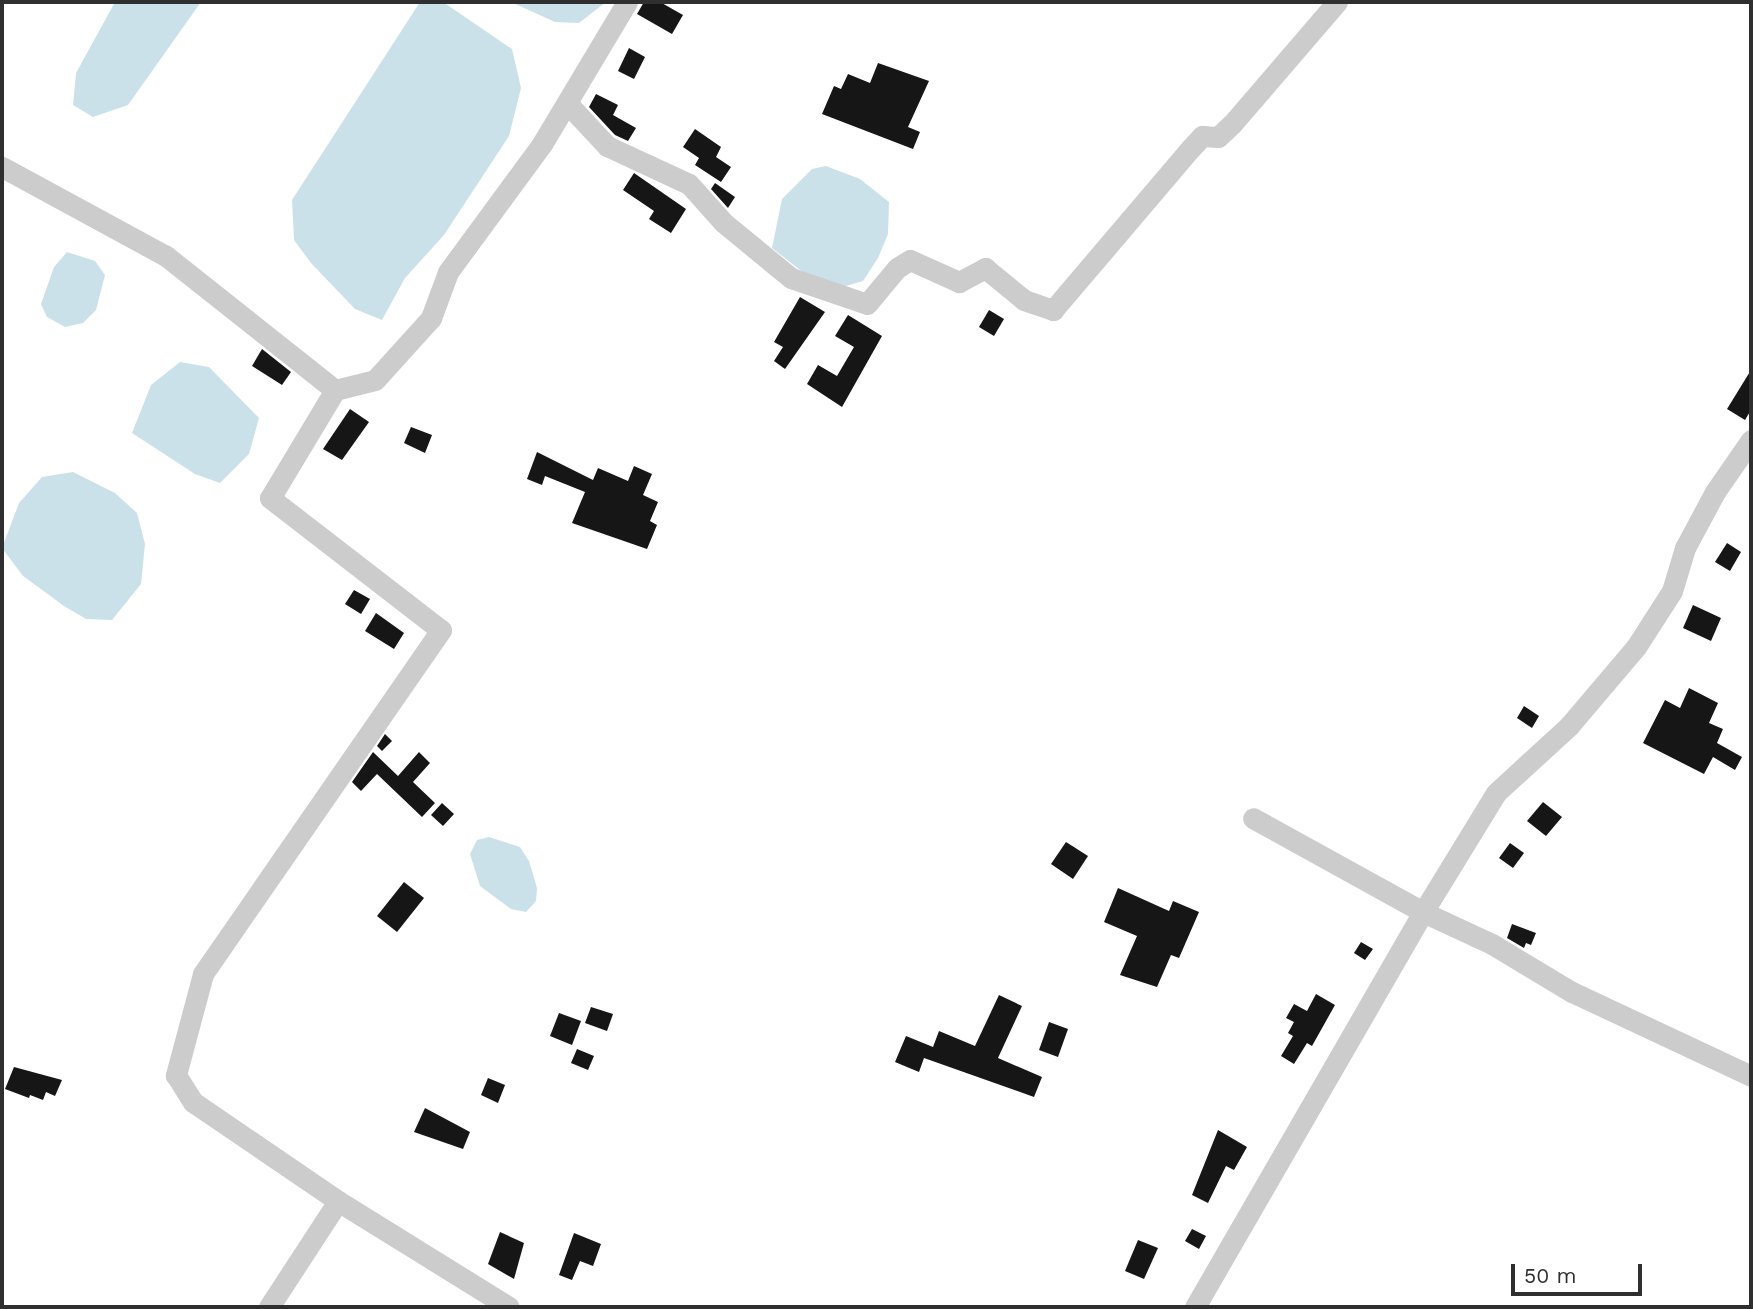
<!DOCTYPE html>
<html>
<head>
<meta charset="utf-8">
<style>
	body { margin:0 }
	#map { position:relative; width:1753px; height:1309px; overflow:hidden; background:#fff; font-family:"Work Sans",sans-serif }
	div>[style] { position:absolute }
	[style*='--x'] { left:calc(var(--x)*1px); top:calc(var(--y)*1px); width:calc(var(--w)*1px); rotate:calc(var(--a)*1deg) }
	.water>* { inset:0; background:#cbe1ea }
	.building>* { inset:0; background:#161616 }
	.minor>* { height:21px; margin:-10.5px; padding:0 10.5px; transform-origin:10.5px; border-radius:10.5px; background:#ccc }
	span { translate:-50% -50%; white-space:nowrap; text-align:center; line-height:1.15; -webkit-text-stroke:7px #fff; paint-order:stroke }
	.frame { position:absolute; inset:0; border:4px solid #2f2f2f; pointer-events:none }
	.scale { position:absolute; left:1511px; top:1264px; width:131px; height:32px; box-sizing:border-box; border:4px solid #2f2f2f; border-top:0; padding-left:9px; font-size:21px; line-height:24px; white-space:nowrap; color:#2f2f2f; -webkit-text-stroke:5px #fff; paint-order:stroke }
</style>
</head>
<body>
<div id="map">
	<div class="water">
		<i style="clip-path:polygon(115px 2px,201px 2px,128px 105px,93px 117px,73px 105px,76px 73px)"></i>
		<i style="clip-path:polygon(420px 2px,446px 4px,512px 49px,521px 88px,509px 136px,444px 235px,405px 278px,382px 320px,355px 309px,311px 263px,294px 240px,292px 200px)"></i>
		<i style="clip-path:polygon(511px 2px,606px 2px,579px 23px,555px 22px)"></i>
		<i style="clip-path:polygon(826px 166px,860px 179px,889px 202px,888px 234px,878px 258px,863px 281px,839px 288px,809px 277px,772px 248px,782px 199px,812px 169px)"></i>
		<i style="clip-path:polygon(67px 252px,95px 261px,105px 275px,96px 310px,83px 323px,65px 327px,47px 317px,41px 304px,54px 267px)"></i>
		<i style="clip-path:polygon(180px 362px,209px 367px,259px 418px,249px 454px,220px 483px,195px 474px,132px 433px,151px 385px)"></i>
		<i style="clip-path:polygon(73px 472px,115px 493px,137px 513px,145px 544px,141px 584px,112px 620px,86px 619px,64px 606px,23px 576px,2px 548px,19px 503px,42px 477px)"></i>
		<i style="clip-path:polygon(489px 837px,520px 847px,529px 861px,537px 888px,536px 901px,526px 912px,511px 909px,480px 886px,470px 854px,477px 840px)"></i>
	</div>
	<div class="building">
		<i style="clip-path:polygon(644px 2px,660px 2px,683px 15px,672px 34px,637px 14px)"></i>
		<i style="clip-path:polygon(629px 48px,645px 57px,634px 79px,618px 71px)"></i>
		<i style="clip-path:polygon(878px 63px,929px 81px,908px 127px,920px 132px,913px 149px,822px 114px,834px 86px,841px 89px,848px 74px,870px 83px)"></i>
		<i style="clip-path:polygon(596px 94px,618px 105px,613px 115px,636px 128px,628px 141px,615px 135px,589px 107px)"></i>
		<i style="clip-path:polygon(695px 129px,721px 147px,716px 157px,731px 167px,721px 182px,695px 165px,699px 158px,683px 147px)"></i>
		<i style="clip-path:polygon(634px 173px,686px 209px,671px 233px,649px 219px,654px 211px,623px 190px)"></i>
		<i style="clip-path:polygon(715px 183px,735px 197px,728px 208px,711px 189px)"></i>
		<i style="clip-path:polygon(800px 297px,825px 312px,785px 369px,774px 361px,783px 347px,774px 342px)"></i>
		<i style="clip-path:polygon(989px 310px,1004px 319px,994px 336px,979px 327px)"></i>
		<i style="clip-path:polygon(848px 315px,882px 336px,842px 407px,807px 384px,818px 365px,837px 376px,854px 347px,835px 336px)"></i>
		<i style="clip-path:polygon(262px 349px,291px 372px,282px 385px,252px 366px)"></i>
		<i style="clip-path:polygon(1751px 370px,1751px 410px,1745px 420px,1727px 409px)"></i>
		<i style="clip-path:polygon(350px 409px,369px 422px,342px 460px,323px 449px)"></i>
		<i style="clip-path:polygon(411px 427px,432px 435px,425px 453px,404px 443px)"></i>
		<i style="clip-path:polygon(537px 452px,593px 480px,598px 468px,628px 481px,634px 466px,652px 474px,643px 495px,658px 502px,650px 521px,657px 525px,647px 549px,572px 523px,585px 492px,545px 476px,542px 485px,527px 479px)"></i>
		<i style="clip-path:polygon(1727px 543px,1741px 552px,1730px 571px,1715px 562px)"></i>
		<i style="clip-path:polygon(354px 590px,370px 599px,361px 614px,345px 604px)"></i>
		<i style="clip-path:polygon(1693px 605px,1721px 618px,1711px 641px,1683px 628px)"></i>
		<i style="clip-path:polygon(376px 613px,404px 633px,394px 649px,365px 631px)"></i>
		<i style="clip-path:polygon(1689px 688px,1718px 703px,1709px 723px,1723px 729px,1717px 743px,1742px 757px,1735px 770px,1713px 757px,1704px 774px,1643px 743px,1665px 700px,1680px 708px)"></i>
		<i style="clip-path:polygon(1524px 706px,1539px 716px,1532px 728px,1517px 718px)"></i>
		<i style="clip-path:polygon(385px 734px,392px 741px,382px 751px,377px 746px)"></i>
		<i style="clip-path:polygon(373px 752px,398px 776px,419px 752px,430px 763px,413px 782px,435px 803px,422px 817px,377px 774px,361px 791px,352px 782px)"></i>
		<i style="clip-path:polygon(1543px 802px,1562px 817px,1546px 836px,1527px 821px)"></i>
		<i style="clip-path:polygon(442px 803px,454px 814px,443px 826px,431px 815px)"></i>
		<i style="clip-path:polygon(1066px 842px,1088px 856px,1073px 879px,1051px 864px)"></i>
		<i style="clip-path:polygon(1510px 843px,1524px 853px,1513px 868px,1499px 858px)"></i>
		<i style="clip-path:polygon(404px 882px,424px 898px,397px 932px,377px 916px)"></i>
		<i style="clip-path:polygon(1118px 888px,1169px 911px,1173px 901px,1199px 912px,1179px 958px,1171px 955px,1157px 987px,1120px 975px,1137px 936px,1104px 922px)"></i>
		<i style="clip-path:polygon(1512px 924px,1536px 933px,1531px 945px,1526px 943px,1524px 948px,1507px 938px)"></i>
		<i style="clip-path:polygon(1361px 942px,1373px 949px,1365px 960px,1354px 953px)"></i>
		<i style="clip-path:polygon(1316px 994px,1335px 1005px,1312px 1046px,1307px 1043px,1294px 1064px,1281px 1056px,1293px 1036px,1288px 1033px,1294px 1022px,1286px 1018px,1294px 1004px,1307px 1011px)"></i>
		<i style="clip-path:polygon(999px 995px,1022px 1006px,998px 1058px,1042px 1077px,1034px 1097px,924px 1058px,919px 1072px,895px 1062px,906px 1036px,933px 1047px,939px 1031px,975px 1046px)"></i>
		<i style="clip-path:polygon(591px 1007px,613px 1014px,607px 1031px,585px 1023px)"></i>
		<i style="clip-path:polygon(559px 1013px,581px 1021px,572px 1045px,550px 1036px)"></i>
		<i style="clip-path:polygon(1049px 1022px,1068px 1029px,1058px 1057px,1039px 1050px)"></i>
		<i style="clip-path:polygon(577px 1049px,594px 1056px,588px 1070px,571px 1063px)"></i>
		<i style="clip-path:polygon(14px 1067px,62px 1080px,55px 1096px,46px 1092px,43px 1100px,30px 1095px,29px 1098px,5px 1089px)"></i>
		<i style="clip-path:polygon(488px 1078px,505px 1085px,498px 1103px,481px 1095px)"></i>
		<i style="clip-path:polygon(425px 1108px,470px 1132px,463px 1149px,414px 1132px)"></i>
		<i style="clip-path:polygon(1218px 1130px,1247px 1147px,1234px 1170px,1226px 1166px,1208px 1203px,1192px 1195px)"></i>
		<i style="clip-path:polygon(1192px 1229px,1206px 1236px,1199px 1249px,1185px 1241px)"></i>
		<i style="clip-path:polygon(500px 1232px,524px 1243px,514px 1279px,488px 1264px)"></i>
		<i style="clip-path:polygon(574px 1233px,601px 1244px,593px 1266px,580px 1261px,572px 1280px,559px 1275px)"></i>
		<i style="clip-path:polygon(1138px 1240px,1158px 1248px,1144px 1279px,1125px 1271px)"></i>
	</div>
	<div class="minor">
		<i style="--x:567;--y:103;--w:59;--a:47.1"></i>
		<i style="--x:607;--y:146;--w:90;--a:24.9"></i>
		<i style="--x:689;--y:184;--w:52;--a:48.1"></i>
		<i style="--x:724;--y:223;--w:87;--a:39.4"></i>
		<i style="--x:791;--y:278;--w:80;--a:18.9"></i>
		<i style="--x:867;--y:304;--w:47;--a:-50.2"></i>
		<i style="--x:897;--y:268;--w:15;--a:-32"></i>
		<i style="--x:910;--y:260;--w:54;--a:24.2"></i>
		<i style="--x:959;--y:282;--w:30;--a:-28"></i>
		<i style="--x:985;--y:268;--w:50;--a:39.4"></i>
		<i style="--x:1024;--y:300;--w:31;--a:19"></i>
		<i style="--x:1053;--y:310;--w:211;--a:-49.6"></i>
		<i style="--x:1190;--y:149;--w:18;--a:-47"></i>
		<i style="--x:1202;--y:136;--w:16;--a:4"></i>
		<i style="--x:1218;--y:137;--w:19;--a:-43"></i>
		<i style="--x:1232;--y:124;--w:161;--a:-49.3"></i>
		<i style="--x:2;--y:167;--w:187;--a:28.5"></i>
		<i style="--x:166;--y:256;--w:216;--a:38.4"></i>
		<i style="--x:335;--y:390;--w:126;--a:121"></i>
		<i style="--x:270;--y:498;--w:216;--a:37.7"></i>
		<i style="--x:441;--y:630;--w:418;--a:124.7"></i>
		<i style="--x:203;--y:974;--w:105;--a:105"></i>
		<i style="--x:176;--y:1075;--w:32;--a:58"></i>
		<i style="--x:193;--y:1102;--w:176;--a:34.3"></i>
		<i style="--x:338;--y:1201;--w:201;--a:31.8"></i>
		<i style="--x:335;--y:390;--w:41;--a:-14"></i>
		<i style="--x:375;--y:380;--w:84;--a:-47.9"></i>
		<i style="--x:431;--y:318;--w:49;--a:-69.7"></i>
		<i style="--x:448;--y:272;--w:159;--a:-53.7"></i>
		<i style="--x:542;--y:144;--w:165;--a:-59.1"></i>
		<i style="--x:1751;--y:440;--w:63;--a:124.7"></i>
		<i style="--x:1715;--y:492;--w:64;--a:118.2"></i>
		<i style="--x:1685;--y:548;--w:45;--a:106.8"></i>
		<i style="--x:1672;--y:591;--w:67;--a:122.7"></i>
		<i style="--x:1636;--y:647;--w:104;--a:130.3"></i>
		<i style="--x:1569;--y:726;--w:99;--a:137.5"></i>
		<i style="--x:1496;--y:793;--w:140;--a:121.5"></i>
		<i style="--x:1423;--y:912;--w:76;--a:24.9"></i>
		<i style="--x:1492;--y:944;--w:93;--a:31"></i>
		<i style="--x:1572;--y:992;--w:198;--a:25.1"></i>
		<i style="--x:269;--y:1307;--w:126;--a:-56.9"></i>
		<i style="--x:1195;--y:1307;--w:456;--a:-60"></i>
		<i style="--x:1423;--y:912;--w:194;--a:-151.1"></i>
	</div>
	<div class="frame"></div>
	<div class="scale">50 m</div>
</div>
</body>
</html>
